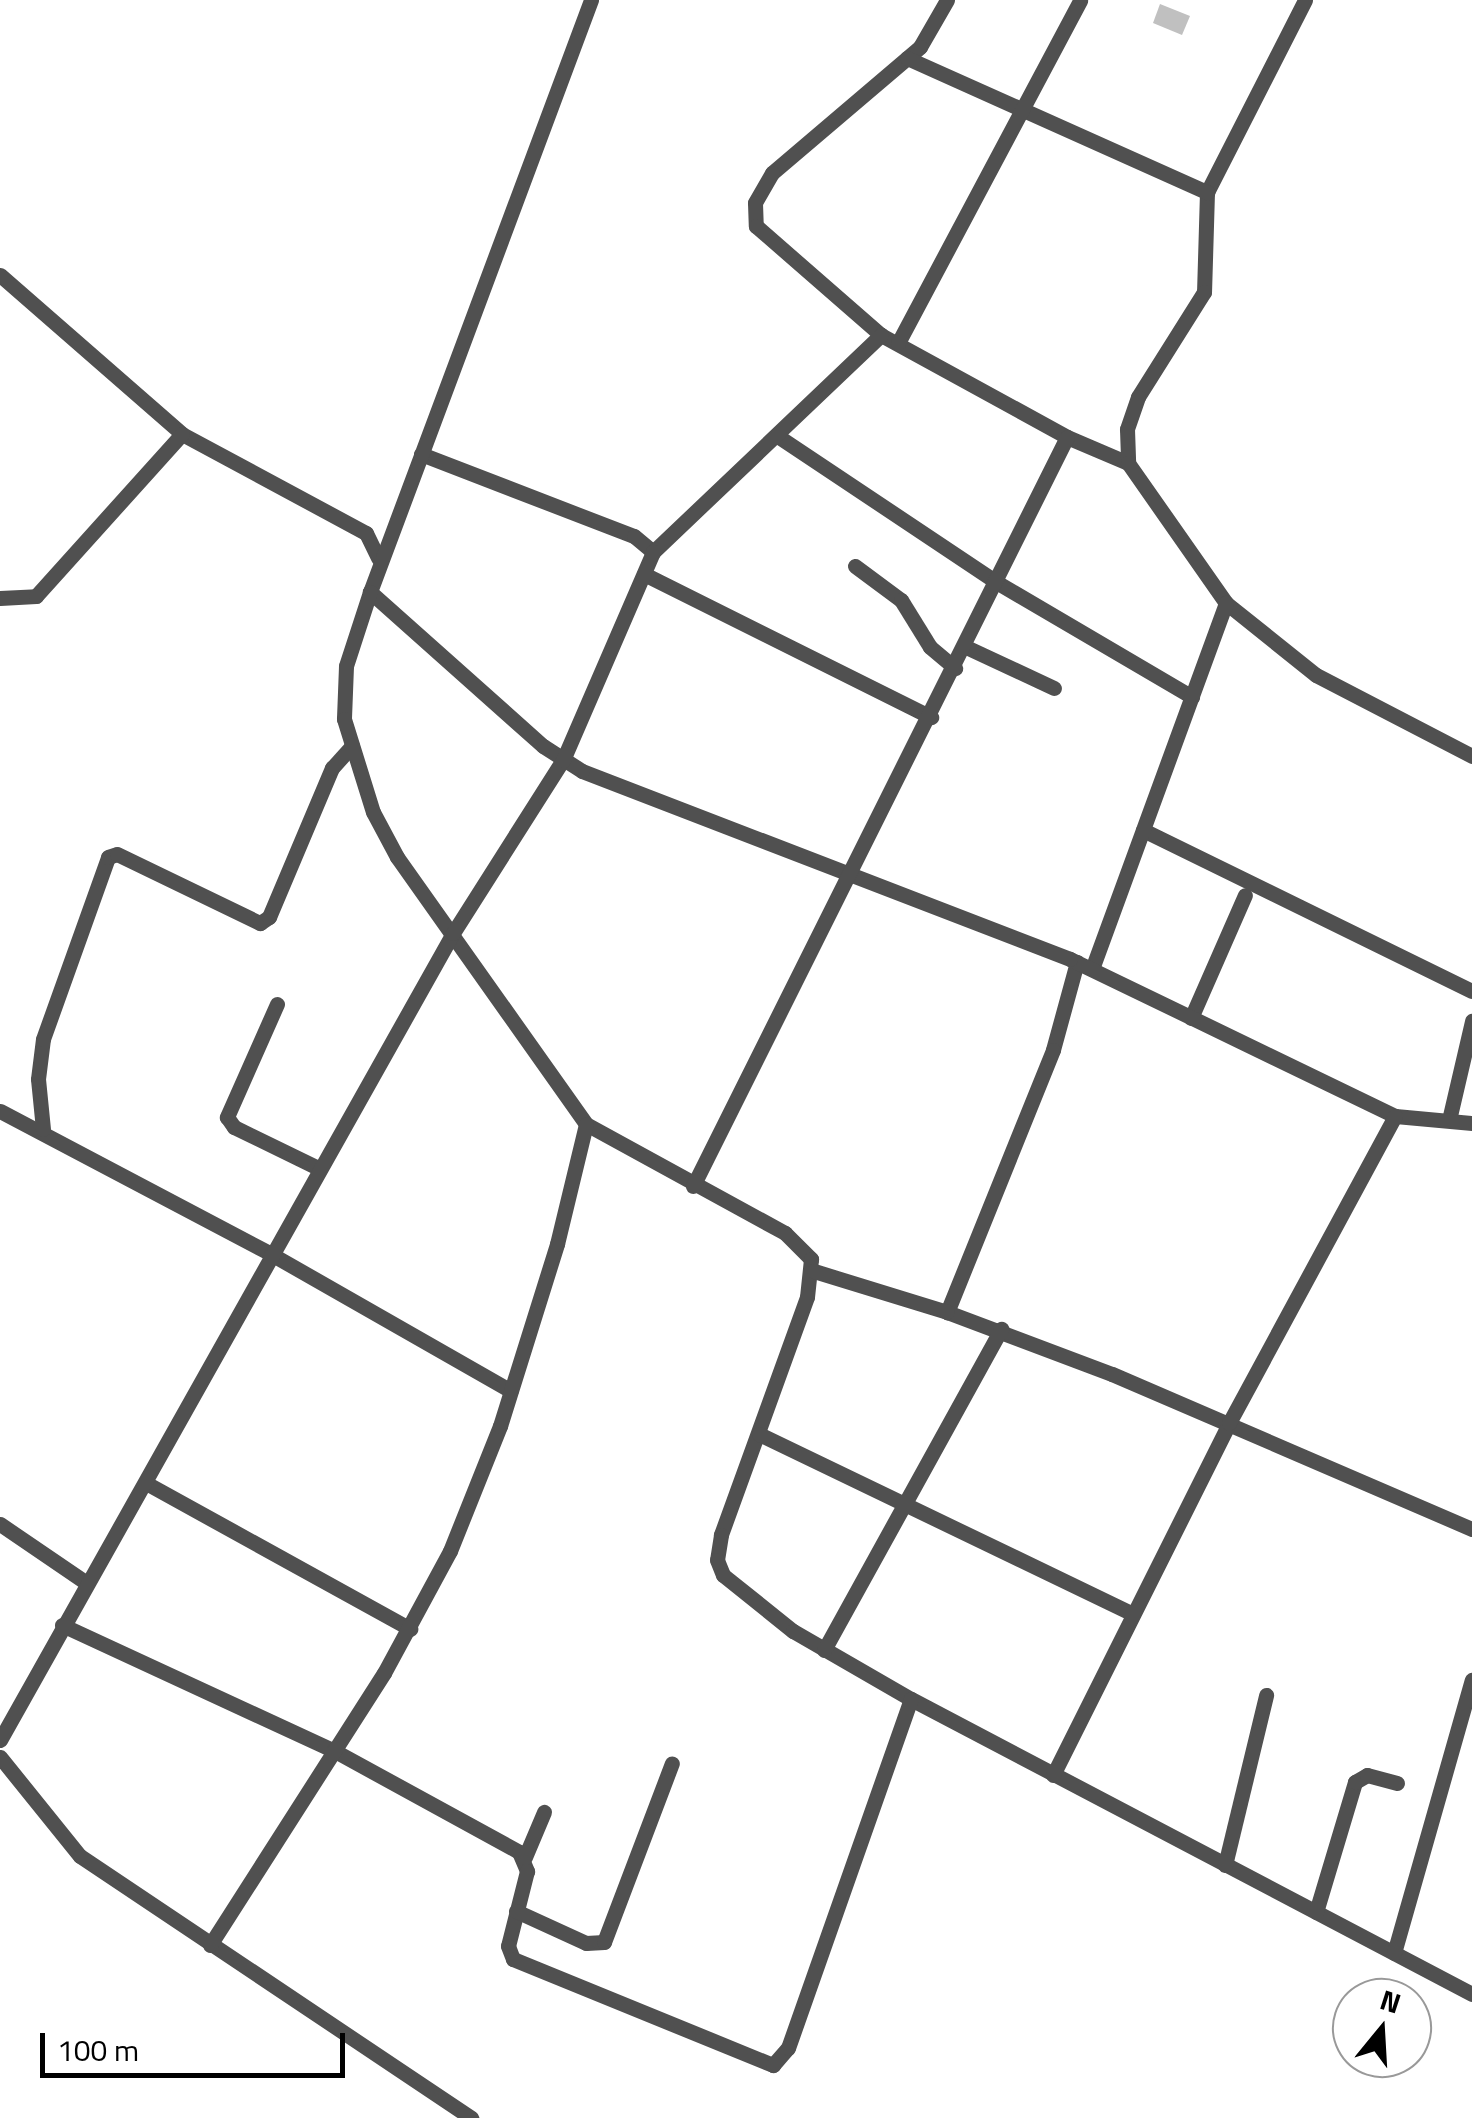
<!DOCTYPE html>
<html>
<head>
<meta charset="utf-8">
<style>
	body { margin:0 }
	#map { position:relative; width:1472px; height:2118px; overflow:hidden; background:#fff; font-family:"Titillium Web",sans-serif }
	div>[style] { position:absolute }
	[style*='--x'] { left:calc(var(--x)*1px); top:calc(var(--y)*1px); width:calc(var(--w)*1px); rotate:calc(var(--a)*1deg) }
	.building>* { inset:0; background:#c0c0c0 }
	.street>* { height:15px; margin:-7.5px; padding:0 7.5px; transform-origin:7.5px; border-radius:7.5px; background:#505050 }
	span { translate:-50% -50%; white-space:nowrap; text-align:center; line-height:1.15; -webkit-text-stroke:9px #fff; paint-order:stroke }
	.north { position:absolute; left:1332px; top:1978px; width:100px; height:100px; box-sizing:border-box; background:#fff; border:2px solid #999; border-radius:50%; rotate:18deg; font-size:28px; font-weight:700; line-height:40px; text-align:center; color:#000 }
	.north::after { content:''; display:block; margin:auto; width:35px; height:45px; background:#000; clip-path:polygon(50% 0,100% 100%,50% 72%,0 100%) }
	.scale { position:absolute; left:40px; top:2033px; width:305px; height:45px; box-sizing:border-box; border:5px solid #000; border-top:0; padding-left:12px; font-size:30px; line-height:35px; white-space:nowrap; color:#000; -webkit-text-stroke:8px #fff; paint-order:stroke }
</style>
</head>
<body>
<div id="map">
	<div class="building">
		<i style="clip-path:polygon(1160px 4px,1190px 16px,1182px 35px,1153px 23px)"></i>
	</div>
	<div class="street">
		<i style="--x:947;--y:0;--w:54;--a:119.9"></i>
		<i style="--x:920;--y:47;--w:194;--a:139.6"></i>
		<i style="--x:772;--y:173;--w:34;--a:120"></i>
		<i style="--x:755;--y:203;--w:23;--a:88"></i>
		<i style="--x:756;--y:226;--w:166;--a:41.1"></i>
		<i style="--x:881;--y:335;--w:212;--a:28.7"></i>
		<i style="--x:1067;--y:437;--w:66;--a:23.1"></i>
		<i style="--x:1305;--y:0;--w:216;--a:117"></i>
		<i style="--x:1207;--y:192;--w:100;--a:91.7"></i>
		<i style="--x:1204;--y:292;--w:124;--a:122.2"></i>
		<i style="--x:1138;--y:397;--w:34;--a:109"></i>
		<i style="--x:1127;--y:429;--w:34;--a:88"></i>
		<i style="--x:1128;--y:463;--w:171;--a:55"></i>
		<i style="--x:1226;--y:603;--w:115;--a:38.7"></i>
		<i style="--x:1316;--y:675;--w:176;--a:27.4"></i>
		<i style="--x:907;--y:58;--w:329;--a:24.1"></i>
		<i style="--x:0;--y:275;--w:242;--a:41.1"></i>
		<i style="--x:182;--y:434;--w:209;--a:28.3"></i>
		<i style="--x:366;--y:533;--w:28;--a:64"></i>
		<i style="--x:898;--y:343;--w:388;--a:-62"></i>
		<i style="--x:779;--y:437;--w:263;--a:33.7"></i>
		<i style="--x:998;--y:583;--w:225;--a:30.4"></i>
		<i style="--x:421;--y:454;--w:228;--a:21.1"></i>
		<i style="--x:634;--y:536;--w:25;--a:40"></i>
		<i style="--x:653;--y:552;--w:315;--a:-43.6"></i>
		<i style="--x:855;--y:566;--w:57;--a:36.5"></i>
		<i style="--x:901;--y:600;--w:55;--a:58.3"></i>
		<i style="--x:930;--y:647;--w:33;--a:40"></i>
		<i style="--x:644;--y:574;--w:321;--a:26.5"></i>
		<i style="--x:370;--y:592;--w:632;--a:-69.53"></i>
		<i style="--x:0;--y:598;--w:36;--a:-3"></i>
		<i style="--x:36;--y:596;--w:218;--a:-48"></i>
		<i style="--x:966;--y:647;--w:97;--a:25"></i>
		<i style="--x:1143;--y:830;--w:366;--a:26.1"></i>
		<i style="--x:1077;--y:962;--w:91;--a:105.3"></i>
		<i style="--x:1053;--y:1050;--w:283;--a:112"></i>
		<i style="--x:947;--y:1312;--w:176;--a:20.6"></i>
		<i style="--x:1112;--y:1374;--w:392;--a:23.3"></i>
		<i style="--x:1092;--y:969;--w:390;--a:-69.9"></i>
		<i style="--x:277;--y:1004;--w:124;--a:113.9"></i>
		<i style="--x:227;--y:1117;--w:12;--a:55"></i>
		<i style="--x:234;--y:1127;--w:93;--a:26"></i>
		<i style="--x:1191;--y:1018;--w:134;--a:-66.3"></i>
		<i style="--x:0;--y:1111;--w:306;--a:27.8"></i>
		<i style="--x:271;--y:1254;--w:276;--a:29.7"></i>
		<i style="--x:1449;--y:1120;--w:102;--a:-76.9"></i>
		<i style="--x:1472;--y:1123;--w:77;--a:-174.8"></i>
		<i style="--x:1395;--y:1116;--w:361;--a:-154.2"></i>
		<i style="--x:1070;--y:959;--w:523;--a:-158.93"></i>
		<i style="--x:582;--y:771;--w:46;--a:-147.3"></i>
		<i style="--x:543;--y:746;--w:232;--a:-138.3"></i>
		<i style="--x:370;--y:592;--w:78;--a:108"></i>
		<i style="--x:346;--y:666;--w:53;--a:92.2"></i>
		<i style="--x:344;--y:719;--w:97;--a:72.7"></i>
		<i style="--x:373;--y:812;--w:51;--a:61.9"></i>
		<i style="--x:397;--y:857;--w:327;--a:54.7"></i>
		<i style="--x:586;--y:1124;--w:227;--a:28.7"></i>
		<i style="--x:785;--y:1233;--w:37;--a:45"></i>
		<i style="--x:811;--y:1259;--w:38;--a:96"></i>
		<i style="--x:807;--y:1297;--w:253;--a:109.9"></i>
		<i style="--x:721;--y:1535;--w:25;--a:99"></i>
		<i style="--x:717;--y:1560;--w:16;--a:68"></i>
		<i style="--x:723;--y:1575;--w:90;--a:38.7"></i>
		<i style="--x:793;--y:1631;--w:136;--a:30"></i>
		<i style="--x:911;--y:1699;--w:634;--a:27.74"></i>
		<i style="--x:43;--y:1129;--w:50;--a:-95.7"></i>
		<i style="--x:38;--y:1079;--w:40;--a:-82.9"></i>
		<i style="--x:43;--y:1039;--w:193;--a:-70.3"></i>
		<i style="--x:108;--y:857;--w:9;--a:-18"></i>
		<i style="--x:117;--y:854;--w:159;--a:25.8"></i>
		<i style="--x:260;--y:923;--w:11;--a:-34"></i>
		<i style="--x:269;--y:917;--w:162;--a:-67.1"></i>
		<i style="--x:332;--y:768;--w:30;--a:-48"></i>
		<i style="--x:693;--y:1186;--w:837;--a:-63.47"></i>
		<i style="--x:814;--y:1271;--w:139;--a:17.1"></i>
		<i style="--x:759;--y:1434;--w:415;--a:25.7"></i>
		<i style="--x:146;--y:1483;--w:302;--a:28.9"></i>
		<i style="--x:0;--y:1524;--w:103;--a:34.3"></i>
		<i style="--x:62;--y:1625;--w:298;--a:24.8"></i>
		<i style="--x:333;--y:1750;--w:212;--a:28.7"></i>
		<i style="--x:519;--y:1852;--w:21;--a:67"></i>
		<i style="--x:527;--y:1871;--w:77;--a:104.2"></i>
		<i style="--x:508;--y:1946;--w:14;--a:69"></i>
		<i style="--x:513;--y:1959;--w:281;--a:22.2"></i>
		<i style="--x:773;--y:2065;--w:23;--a:-49"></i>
		<i style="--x:788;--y:2048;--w:370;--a:-70.6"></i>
		<i style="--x:824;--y:1650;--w:367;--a:-61.1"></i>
		<i style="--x:0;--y:1740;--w:925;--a:-60.69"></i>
		<i style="--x:453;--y:933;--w:205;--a:-57.6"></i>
		<i style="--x:563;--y:760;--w:227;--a:-66.6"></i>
		<i style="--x:0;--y:1757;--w:127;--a:51.1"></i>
		<i style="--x:80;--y:1856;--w:471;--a:33.8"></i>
		<i style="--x:1053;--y:1775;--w:394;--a:-63.4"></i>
		<i style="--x:1229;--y:1423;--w:349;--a:-61.6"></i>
		<i style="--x:525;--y:1857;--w:49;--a:-67.1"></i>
		<i style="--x:1225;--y:1865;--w:175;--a:-76.4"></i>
		<i style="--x:516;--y:1911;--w:77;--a:24.6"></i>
		<i style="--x:586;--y:1943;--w:18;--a:-3"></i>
		<i style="--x:604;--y:1942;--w:191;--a:-69.2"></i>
		<i style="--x:1316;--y:1912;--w:136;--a:-73.3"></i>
		<i style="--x:1355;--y:1782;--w:14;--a:-30"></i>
		<i style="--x:1367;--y:1775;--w:31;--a:15"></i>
		<i style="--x:210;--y:1945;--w:323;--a:-57.4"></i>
		<i style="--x:384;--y:1673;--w:139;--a:-61.6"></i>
		<i style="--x:450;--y:1551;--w:135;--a:-68.2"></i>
		<i style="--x:500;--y:1426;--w:191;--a:-72.6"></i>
		<i style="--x:557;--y:1244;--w:123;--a:-76.4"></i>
		<i style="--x:1394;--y:1953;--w:284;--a:-74.1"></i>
	</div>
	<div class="north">N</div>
	<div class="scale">100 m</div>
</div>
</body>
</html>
